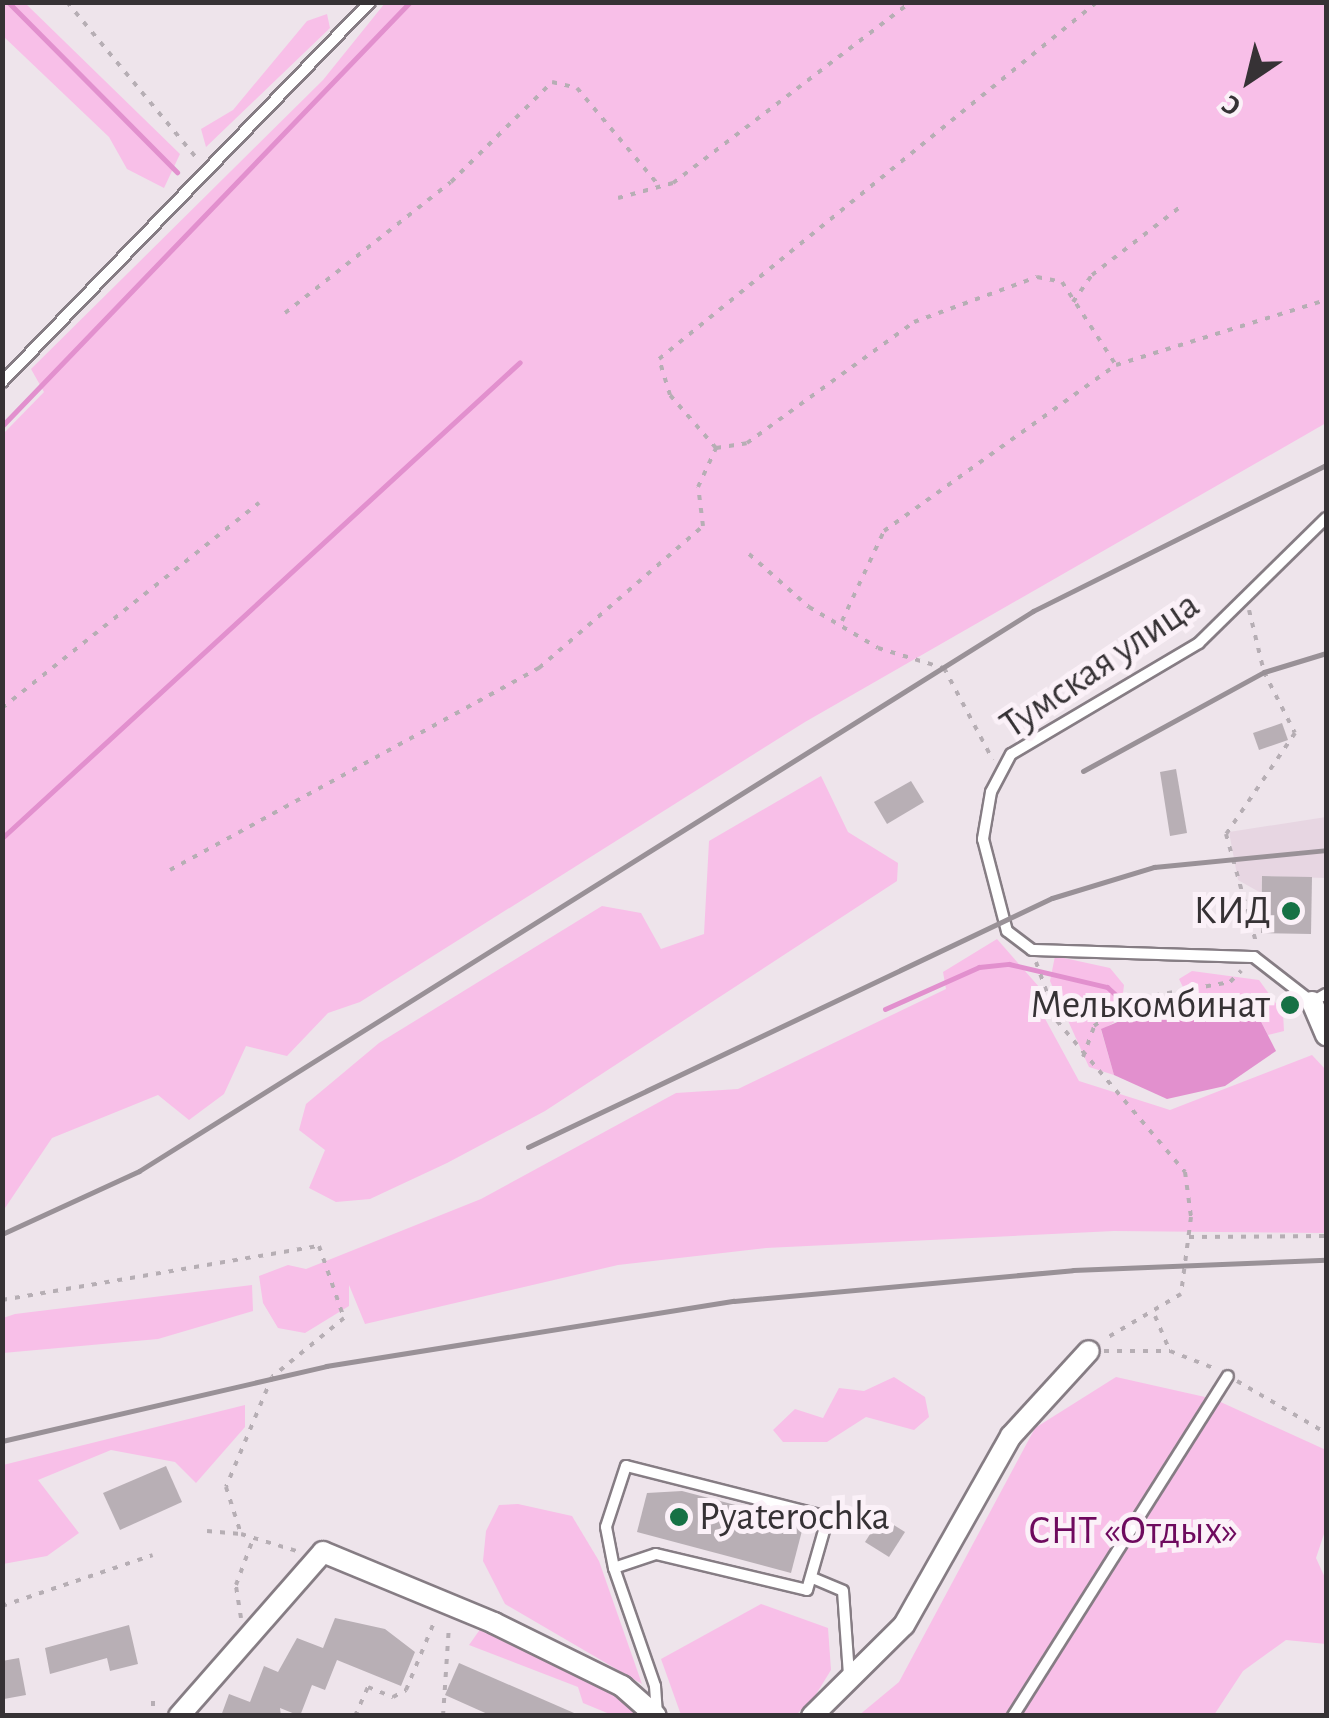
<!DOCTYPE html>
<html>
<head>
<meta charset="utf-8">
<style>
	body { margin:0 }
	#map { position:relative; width:1329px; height:1718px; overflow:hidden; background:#eee4eb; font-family:"Alegreya Sans",sans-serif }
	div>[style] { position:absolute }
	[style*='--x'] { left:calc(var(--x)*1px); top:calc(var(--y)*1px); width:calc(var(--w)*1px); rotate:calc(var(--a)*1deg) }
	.built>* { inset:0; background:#e7d6e2 }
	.green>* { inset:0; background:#f8bfe8 }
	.water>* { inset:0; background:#e290ce }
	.stream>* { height:5px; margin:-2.5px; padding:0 2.5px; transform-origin:2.5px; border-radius:2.5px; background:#e290ce }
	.building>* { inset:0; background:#b8afb5 }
	.path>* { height:4px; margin-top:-2px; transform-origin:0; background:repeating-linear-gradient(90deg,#b6aeb4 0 5px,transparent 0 13px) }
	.roads { filter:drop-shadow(2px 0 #867d84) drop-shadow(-2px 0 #867d84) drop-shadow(0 2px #867d84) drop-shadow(0 -2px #867d84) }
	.service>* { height:10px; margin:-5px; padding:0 5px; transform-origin:5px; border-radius:5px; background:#fff }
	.minor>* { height:20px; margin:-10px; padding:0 10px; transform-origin:10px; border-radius:10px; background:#fff }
	.rail>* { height:5px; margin:-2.5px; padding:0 2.5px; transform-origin:2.5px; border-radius:2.5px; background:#999197 }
	.dots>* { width:28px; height:28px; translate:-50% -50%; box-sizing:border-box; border:5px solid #fbf1f8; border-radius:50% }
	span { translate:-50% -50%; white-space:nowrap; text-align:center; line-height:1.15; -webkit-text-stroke:10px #fbf1f8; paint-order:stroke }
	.street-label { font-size:40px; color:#363235 }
	.poi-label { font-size:40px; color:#363235 }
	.right { translate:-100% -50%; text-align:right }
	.left { translate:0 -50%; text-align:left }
	.park-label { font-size:40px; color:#6e0a5e }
	.frame { position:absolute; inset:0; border:5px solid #363235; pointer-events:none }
	.north { position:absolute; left:1199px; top:30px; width:100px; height:100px; -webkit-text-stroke:8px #fbf1f8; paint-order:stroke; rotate:215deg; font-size:28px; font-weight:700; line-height:40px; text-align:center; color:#363235 }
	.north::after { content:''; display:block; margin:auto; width:35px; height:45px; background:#363235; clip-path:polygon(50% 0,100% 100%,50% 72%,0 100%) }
</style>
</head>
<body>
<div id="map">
	<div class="built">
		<i style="clip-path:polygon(1326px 817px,1326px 878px,1262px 876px,1261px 893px,1238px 880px,1229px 832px)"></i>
	</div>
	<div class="green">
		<i style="clip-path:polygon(2px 3px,25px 3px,180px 154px,164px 188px,127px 169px,109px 137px,3px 36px)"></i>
		<i style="clip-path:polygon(385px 3px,1326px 3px,1326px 423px,805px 722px,360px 1002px,328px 1013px,287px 1056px,246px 1046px,224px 1094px,189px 1120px,158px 1095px,52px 1138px,3px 1211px,3px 434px,44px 392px,31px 369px,323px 80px)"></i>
		<i style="clip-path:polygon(327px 14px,330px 28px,206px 147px,201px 129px,233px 110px,307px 21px)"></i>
		<i style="clip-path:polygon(821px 776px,848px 832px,898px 863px,897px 881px,545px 1111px,447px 1163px,370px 1199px,336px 1202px,309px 1188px,325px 1150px,299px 1130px,306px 1104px,379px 1043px,602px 906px,641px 913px,661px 949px,704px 934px,709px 841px)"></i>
		<i style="clip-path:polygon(997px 939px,1040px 988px,1037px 1004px,1079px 1081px,1170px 1110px,1312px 1055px,1326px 1070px,1326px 1233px,1114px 1231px,766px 1248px,618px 1265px,365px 1324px,349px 1285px,349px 1306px,305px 1333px,278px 1328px,263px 1303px,259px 1276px,288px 1265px,306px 1269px,481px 1199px,676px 1093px,738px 1089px,946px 989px,943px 972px)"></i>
		<i style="clip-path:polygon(1055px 956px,1110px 968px,1124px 985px,1120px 1019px,1101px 1030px,1114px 1075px,1089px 1067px,1050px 981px)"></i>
		<i style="clip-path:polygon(1192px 971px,1259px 980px,1283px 1013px,1284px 1031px,1268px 1035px,1251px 1002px,1186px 993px,1179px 979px)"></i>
		<i style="clip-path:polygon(252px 1285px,253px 1311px,158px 1339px,3px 1353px,3px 1318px,15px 1314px)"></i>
		<i style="clip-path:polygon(894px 1377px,925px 1397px,929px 1417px,914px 1430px,866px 1417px,827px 1442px,783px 1442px,773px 1430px,795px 1409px,823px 1418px,839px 1388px,864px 1391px)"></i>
		<i style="clip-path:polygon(1116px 1377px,1214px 1399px,1326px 1450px,1326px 1528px,1316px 1558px,1326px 1580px,1326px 1644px,1286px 1640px,1243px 1671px,1214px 1715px,858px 1716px,899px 1682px,1035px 1428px)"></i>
		<i style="clip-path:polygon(245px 1405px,245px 1427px,196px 1483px,175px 1462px,111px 1450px,38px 1480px,79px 1533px,47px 1556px,3px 1564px,3px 1465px)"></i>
		<i style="clip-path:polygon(518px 1504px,572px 1516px,599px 1561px,642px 1684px,505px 1604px,483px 1561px,486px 1531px,499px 1505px)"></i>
		<i style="clip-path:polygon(761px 1604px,828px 1628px,831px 1670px,815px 1696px,796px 1715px,681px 1715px,661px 1659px)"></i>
		<i style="clip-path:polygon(481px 1628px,585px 1674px,639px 1715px,612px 1715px,583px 1703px,578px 1687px,469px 1645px)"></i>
	</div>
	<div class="water">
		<i style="clip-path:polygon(1186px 993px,1251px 1002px,1276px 1051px,1225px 1086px,1167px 1099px,1114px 1075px,1101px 1029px)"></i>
	</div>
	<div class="stream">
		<i style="--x:8;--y:2;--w:240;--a:45.2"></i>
		<i style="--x:2;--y:426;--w:588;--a:-46.1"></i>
		<i style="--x:2;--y:838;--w:703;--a:-42.58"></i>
		<i style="--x:885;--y:1009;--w:103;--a:-24.1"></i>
		<i style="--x:979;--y:967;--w:30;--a:-6"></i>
		<i style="--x:1009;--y:964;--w:101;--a:13.2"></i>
		<i style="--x:1107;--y:987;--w:39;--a:42"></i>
	</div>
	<div class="building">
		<i style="clip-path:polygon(1282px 723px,1288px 740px,1259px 750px,1253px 733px)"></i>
		<i style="clip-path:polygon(1176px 769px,1187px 833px,1170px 836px,1160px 772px)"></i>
		<i style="clip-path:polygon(911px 781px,924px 802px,887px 824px,874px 802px)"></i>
		<i style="clip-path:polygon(1262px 876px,1312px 877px,1311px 934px,1261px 933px)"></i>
		<i style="clip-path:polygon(166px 1466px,182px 1502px,120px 1530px,103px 1493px)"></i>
		<i style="clip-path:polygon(682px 1491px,804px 1523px,791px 1573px,637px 1532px,647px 1493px)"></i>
		<i style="clip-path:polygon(881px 1517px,905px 1532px,889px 1557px,865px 1542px)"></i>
		<i style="clip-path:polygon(335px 1618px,385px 1629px,415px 1652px,401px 1686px,337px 1660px,325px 1690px,312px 1685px,300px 1716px,280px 1708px,281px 1716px,221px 1716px,229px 1694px,250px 1702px,264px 1666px,278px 1672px,297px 1638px,323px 1648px)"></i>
		<i style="clip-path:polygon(129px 1625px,138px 1664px,110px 1671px,107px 1658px,50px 1674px,45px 1648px)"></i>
		<i style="clip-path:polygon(19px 1658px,26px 1695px,4px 1699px,2px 1661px)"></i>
		<i style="clip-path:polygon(459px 1663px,581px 1716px,492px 1716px,445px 1695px)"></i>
	</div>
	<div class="path">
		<i style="--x:67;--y:2;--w:205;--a:50.3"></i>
		<i style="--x:618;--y:198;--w:57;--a:-15.3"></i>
		<i style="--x:673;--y:183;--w:299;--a:-37.3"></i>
		<i style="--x:1073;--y:302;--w:33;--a:-55"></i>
		<i style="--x:1092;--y:275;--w:116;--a:-37.7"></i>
		<i style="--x:285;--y:313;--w:211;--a:-38.3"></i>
		<i style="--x:451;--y:182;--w:142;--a:-44.7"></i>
		<i style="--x:552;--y:82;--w:26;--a:13"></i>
		<i style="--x:577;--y:88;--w:129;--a:50"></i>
		<i style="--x:716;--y:448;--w:70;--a:-131"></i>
		<i style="--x:670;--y:395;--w:38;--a:-107"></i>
		<i style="--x:659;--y:359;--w:565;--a:-39.18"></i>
		<i style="--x:749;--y:554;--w:80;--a:41.5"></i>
		<i style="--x:809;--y:607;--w:80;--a:30.7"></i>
		<i style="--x:878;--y:648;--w:69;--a:16.9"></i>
		<i style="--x:944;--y:668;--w:104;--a:62"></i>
		<i style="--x:1249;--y:610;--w:64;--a:76.4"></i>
		<i style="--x:1264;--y:672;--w:68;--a:63.1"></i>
		<i style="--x:1295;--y:733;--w:122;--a:124.3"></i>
		<i style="--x:1226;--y:834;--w:112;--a:74.5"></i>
		<i style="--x:842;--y:621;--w:99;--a:-65"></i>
		<i style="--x:884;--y:531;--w:285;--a:-35.6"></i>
		<i style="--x:2;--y:708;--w:329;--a:-38.6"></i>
		<i style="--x:170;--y:870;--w:421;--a:-28.7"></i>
		<i style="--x:539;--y:668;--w:217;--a:-40.9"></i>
		<i style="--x:703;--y:526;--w:39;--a:-97"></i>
		<i style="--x:698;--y:487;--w:43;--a:-65.2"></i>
		<i style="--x:716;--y:448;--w:31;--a:-9"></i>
		<i style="--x:747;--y:443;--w:206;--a:-35.9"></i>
		<i style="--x:914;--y:322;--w:131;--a:-20.1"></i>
		<i style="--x:1037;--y:277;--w:25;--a:11"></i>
		<i style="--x:1062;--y:282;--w:99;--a:57"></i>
		<i style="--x:1116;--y:365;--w:220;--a:-17.2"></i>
		<i style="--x:1036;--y:962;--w:63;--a:70.4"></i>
		<i style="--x:1057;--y:1021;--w:198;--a:49.7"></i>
		<i style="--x:1185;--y:1172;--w:45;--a:82.4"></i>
		<i style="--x:1191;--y:1217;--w:78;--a:97.4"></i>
		<i style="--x:1181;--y:1294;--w:88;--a:149.4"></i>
		<i style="--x:1083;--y:1057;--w:33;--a:-70"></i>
		<i style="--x:1094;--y:1026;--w:44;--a:-36.6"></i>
		<i style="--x:1129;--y:1000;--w:103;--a:-10.1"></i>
		<i style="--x:1230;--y:982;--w:16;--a:-45"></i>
		<i style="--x:1189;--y:1237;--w:137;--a:-0.4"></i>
		<i style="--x:2;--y:1300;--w:322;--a:-9.7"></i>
		<i style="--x:319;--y:1246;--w:76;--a:70.9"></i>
		<i style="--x:344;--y:1318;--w:93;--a:140.7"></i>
		<i style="--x:272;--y:1377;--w:119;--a:112.7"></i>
		<i style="--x:226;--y:1487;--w:49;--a:72.3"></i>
		<i style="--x:241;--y:1534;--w:62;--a:17"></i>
		<i style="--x:1155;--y:1316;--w:38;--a:67"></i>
		<i style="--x:1104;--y:1351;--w:66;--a:0"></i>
		<i style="--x:1170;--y:1351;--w:49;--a:21.4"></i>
		<i style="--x:1237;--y:1381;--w:103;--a:30.3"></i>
		<i style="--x:207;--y:1531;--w:34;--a:5"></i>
		<i style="--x:2;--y:1606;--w:159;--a:-18.7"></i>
		<i style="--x:241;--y:1618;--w:33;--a:-99"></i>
		<i style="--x:236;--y:1585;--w:49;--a:-69.7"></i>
		<i style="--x:153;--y:1701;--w:15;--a:90"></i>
		<i style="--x:355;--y:1716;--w:32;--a:-66"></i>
		<i style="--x:368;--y:1687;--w:27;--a:22"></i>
		<i style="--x:393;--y:1697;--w:15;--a:-28"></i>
		<i style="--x:406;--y:1690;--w:76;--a:-67.5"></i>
		<i style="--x:443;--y:1716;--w:91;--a:-86.2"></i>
	</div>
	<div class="roads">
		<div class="service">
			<i style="--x:2;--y:382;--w:529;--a:-45.92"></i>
			<i style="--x:1326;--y:518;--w:178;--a:135.5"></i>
			<i style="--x:1199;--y:643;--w:218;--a:149.4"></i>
			<i style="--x:1011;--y:754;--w:43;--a:117.8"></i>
			<i style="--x:991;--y:792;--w:48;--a:99.7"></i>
			<i style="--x:983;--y:839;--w:95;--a:75.4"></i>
			<i style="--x:1007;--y:931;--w:31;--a:37"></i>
			<i style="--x:1032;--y:950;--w:222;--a:1.8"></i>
			<i style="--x:1254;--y:957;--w:73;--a:37.8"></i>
			<i style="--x:1312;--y:1002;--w:16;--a:-30"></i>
			<i style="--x:614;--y:1568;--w:44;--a:-18.4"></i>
			<i style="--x:656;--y:1554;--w:155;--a:13.4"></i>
			<i style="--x:807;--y:1590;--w:76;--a:-74"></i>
			<i style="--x:828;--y:1517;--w:208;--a:-165.8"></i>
			<i style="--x:626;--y:1466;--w:64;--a:108.2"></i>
			<i style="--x:606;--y:1527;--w:42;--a:79"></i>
			<i style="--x:614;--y:1568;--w:125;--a:70.8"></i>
			<i style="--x:655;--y:1686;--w:29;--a:86"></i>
			<i style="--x:815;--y:1579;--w:30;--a:23"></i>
			<i style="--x:843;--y:1591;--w:84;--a:85.9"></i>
			<i style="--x:1013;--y:1716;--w:402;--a:-57.7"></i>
		</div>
		<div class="minor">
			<i style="--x:1312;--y:1002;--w:36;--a:67"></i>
			<i style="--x:179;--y:1716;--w:218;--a:-48.7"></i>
			<i style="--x:323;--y:1552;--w:185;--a:22.5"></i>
			<i style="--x:494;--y:1623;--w:143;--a:26.2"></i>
			<i style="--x:622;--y:1686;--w:45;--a:41.4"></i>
			<i style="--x:812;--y:1716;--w:129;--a:-44.7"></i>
			<i style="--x:904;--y:1625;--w:217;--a:-60.5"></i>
			<i style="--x:1011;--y:1436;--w:115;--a:-47.5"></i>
		</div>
	</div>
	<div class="rail">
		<i style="--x:1083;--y:771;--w:206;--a:-28.7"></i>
		<i style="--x:1264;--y:672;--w:65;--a:-17"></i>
		<i style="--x:528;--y:1147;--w:580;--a:-25.42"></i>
		<i style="--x:1052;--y:898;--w:107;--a:-16.9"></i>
		<i style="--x:1154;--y:867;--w:173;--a:-5.6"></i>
		<i style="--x:2;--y:1234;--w:151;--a:-24.7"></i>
		<i style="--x:139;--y:1171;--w:1055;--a:-32.06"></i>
		<i style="--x:1033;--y:611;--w:327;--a:-26.5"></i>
		<i style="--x:2;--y:1441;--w:333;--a:-13"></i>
		<i style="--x:326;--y:1366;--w:413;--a:-9.1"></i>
		<i style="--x:734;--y:1301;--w:340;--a:-5.2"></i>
		<i style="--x:1073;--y:1270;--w:253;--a:-2.3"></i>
	</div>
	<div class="dots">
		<i style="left:1291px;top:911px;background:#167145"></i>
		<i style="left:1290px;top:1005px;background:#167145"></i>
		<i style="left:679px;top:1517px;background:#167145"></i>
	</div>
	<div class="street-label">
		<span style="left:1100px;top:665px;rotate:-34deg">Тумская улица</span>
	</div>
	<div class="poi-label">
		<span class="right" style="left:1271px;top:911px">КИД</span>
		<span class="right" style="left:1270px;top:1005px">Мелькомбинат</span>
		<span class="left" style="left:699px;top:1517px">Pyaterochka</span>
	</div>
	<div class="park-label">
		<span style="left:1133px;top:1531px">СНТ «Отдых»</span>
	</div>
	<div class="frame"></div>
	<div class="north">С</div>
</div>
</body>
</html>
